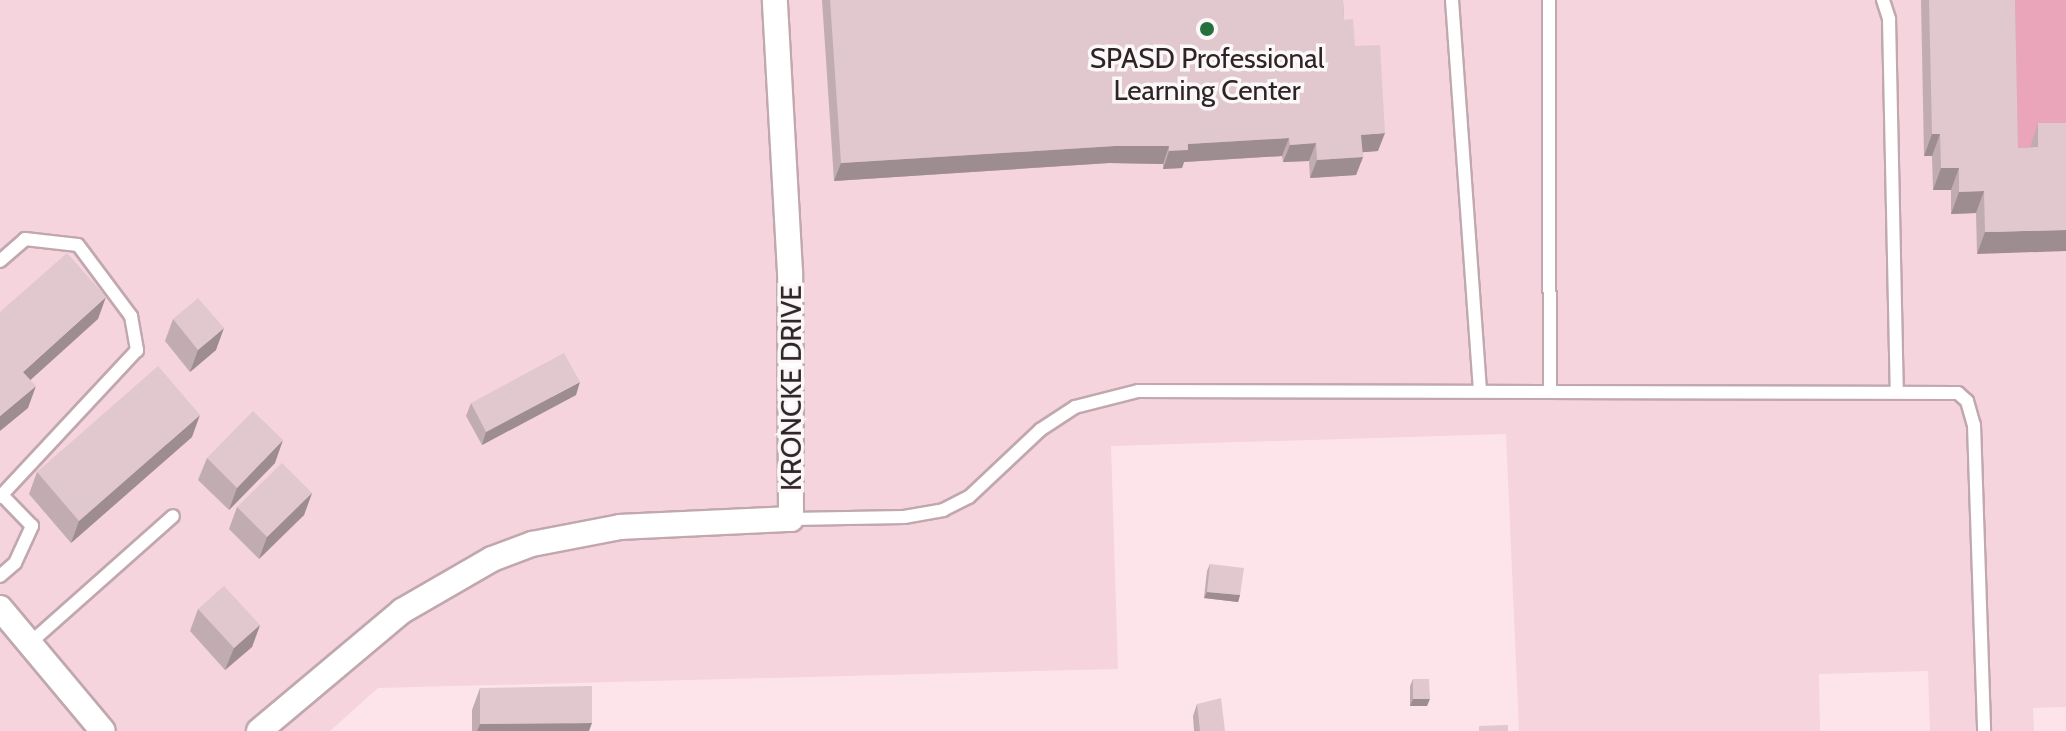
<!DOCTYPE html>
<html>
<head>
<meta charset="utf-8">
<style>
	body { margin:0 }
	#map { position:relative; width:2066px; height:731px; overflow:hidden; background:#fde4ea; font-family:Cabin,sans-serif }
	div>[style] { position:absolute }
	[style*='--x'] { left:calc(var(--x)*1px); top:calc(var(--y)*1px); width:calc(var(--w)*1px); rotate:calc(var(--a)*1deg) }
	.built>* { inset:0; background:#f5d4dd }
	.green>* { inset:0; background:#eaa5ba }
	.roads { filter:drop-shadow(2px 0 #c0a8ae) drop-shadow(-2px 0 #c0a8ae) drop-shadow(0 2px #c0a8ae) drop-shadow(0 -2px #c0a8ae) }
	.service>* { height:12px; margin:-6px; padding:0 6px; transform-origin:6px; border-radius:6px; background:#fff }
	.minor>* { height:24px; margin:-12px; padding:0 12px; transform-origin:12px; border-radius:12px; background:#fff }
	.wall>* { inset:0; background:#c1acb1 }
	.shaded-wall>* { inset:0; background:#9d8c90 }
	.building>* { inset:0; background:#e0c8ce }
	.dots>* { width:22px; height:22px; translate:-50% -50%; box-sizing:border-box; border:4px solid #fcf7f8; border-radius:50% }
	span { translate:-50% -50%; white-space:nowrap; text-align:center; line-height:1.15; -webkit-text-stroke:7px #fcf7f8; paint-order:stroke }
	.poi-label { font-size:28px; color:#2d2426 }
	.street-label { font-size:28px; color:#2d2426 }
</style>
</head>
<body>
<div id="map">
	<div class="built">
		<i style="clip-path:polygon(0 0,2066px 0,2066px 707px,2033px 708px,2034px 731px,1930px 731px,1928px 671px,1819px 674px,1820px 731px,1519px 731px,1506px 434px,1111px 446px,1118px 669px,378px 688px,330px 731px,0 731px)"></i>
	</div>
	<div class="green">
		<i style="clip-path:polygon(2006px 0,2066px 0,2066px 145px,2030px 169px,2010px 170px)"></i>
	</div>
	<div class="roads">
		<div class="service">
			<i style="--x:1452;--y:0;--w:392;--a:85.9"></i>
			<i style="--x:1549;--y:0;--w:391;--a:89.9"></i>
			<i style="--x:1883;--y:0;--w:20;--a:72"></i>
			<i style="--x:1889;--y:19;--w:372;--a:88.8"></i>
			<i style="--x:0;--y:261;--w:33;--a:-41"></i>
			<i style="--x:25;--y:239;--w:53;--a:6.5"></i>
			<i style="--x:78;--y:245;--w:89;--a:53.3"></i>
			<i style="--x:131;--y:316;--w:35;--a:80"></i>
			<i style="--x:137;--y:350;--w:201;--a:133"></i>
			<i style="--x:791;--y:519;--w:113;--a:-1"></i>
			<i style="--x:904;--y:517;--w:40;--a:-10"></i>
			<i style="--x:943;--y:510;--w:29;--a:-27"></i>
			<i style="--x:969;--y:497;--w:98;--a:-43.3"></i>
			<i style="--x:1040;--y:430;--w:42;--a:-33.3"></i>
			<i style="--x:1075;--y:407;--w:65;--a:-14.3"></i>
			<i style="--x:1138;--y:391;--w:820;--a:0.14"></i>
			<i style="--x:1958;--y:393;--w:12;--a:42"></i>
			<i style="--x:1967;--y:401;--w:25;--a:74"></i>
			<i style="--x:1974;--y:425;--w:306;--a:88.1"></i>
			<i style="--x:0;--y:576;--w:20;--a:-41"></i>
			<i style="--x:15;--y:563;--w:41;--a:-65.3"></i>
			<i style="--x:32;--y:526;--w:43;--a:-134.1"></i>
			<i style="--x:30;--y:643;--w:191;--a:-41.6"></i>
		</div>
		<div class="minor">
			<i style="--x:0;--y:608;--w:160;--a:50.1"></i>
			<i style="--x:259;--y:731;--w:187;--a:-40"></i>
			<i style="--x:402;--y:611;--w:104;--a:-30"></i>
			<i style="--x:492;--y:559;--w:43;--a:-20.6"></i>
			<i style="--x:532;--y:544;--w:90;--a:-10.9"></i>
			<i style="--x:620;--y:527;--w:171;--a:-2.7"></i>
			<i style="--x:791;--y:519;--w:247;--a:-90.2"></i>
			<i style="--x:790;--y:272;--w:272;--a:-93.2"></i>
		</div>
	</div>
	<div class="wall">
		<i style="clip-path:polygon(822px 0,1343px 0,1344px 20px,1355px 46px,1378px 151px,1362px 152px,1363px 157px,1356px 175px,1310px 178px,1309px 161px,1283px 162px,1282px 156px,1184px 162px,1182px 168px,1163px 169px,1163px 164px,1109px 163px,834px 181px)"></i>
		<i style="clip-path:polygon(1921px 0,2015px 0,2018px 148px,2030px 147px,2038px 123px,2066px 123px,1977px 254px,1976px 213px,1951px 214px,1951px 190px,1933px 190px,1932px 156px,1924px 156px)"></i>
		<i style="clip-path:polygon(173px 319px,216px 350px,190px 372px,165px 341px)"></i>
		<i style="clip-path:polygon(576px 395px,482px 445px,466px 416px,471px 403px)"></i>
		<i style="clip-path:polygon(192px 437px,71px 543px,29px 494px,37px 472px)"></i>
		<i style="clip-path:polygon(207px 458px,275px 463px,229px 510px,198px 480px)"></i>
		<i style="clip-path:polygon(312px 493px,304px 515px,259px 559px,229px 529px,237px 507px)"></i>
		<i style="clip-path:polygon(1210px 564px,1240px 595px,1238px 602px,1204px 598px,1207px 571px)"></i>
		<i style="clip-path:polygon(198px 609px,260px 625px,252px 647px,225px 670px,190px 631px)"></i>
		<i style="clip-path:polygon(1413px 679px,1427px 706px,1410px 706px,1410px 686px)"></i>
		<i style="clip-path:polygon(480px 688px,589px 731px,472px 731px,472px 710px)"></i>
		<i style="clip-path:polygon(1197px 704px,1225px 731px,1194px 731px,1193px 716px)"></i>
	</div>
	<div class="shaded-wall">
		<i style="clip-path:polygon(1385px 133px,1378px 151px,1354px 153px,1361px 135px)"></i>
		<i style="clip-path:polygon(1932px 134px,1940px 134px,1932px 156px,1924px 156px)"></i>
		<i style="clip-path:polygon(1289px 138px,1282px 156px,1184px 162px,1182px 168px,1163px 169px,1169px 151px,1188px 144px)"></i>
		<i style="clip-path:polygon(1316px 143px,1309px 161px,1283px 162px,1290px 145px)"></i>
		<i style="clip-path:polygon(1115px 146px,1169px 146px,1163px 164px,1109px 163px,834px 181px,841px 163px)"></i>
		<i style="clip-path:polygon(1363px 157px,1356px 175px,1310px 178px,1317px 160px)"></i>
		<i style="clip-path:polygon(1941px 168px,1959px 168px,1951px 190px,1933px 190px)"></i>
		<i style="clip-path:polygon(1984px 191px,1976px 213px,1951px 214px,1959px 192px)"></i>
		<i style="clip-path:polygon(2066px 230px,2066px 251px,1977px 254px,1985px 232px)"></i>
		<i style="clip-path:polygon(106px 297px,98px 319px,15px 394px,23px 372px)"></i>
		<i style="clip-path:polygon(224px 328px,216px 350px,190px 372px,198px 350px)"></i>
		<i style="clip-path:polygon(580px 382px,576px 395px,482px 445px,486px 432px)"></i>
		<i style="clip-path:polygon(36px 386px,28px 408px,0 431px,0 416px)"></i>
		<i style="clip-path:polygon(200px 415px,192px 437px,71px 543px,79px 521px)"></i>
		<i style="clip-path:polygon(283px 440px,275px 463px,229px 510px,237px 488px)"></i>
		<i style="clip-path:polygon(312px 493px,304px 515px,259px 559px,267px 537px)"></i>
		<i style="clip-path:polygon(1207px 592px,1240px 595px,1238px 602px,1204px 598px)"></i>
		<i style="clip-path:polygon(260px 625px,252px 647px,225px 670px,234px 648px)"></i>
		<i style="clip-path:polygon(1413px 699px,1430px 699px,1427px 706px,1410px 706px)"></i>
		<i style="clip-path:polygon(592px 723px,589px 731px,477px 731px,480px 724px)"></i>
	</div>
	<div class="building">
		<i style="clip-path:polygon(830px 0,1343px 0,1344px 20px,1353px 19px,1355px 46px,1380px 45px,1385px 133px,1361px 135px,1363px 157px,1317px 160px,1316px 143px,1290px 145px,1289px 138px,1188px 144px,1188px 150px,1169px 151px,1169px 146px,1115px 146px,841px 163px)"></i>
		<i style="clip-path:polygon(1929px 0,2015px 0,2018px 148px,2038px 147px,2038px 123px,2066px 123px,2066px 230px,1985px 232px,1984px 191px,1959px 192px,1959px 168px,1941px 168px,1940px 134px,1932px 134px)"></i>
		<i style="clip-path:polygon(67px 253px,106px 297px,23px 372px,36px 386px,0 416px,0 312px)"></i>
		<i style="clip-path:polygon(198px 298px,224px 328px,198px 350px,173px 319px)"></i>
		<i style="clip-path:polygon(564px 353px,580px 382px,486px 432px,471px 403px)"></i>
		<i style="clip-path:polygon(158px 366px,200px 415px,79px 521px,37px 472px)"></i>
		<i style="clip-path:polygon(253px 411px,283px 440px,237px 488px,207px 458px)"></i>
		<i style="clip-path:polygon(282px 463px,312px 493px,267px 537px,237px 507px)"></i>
		<i style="clip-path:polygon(1210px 564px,1244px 568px,1240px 595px,1207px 592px)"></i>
		<i style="clip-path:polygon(224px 586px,260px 625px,234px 648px,198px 609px)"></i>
		<i style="clip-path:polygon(1413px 679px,1429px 679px,1430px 699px,1413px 699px)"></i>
		<i style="clip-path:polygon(592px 686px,592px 723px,480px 724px,480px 688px)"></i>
		<i style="clip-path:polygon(1221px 698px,1225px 731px,1200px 731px,1197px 704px)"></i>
		<i style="clip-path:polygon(1508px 725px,1508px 731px,1479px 731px,1479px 726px)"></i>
	</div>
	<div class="dots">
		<i style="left:1207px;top:29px;background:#266e3b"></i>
	</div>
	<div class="poi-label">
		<span style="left:1207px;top:74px">SPASD Professional<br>Learning Center</span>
	</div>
	<div class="street-label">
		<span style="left:791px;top:388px;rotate:-90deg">KRONCKE DRIVE</span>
	</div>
</div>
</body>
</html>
